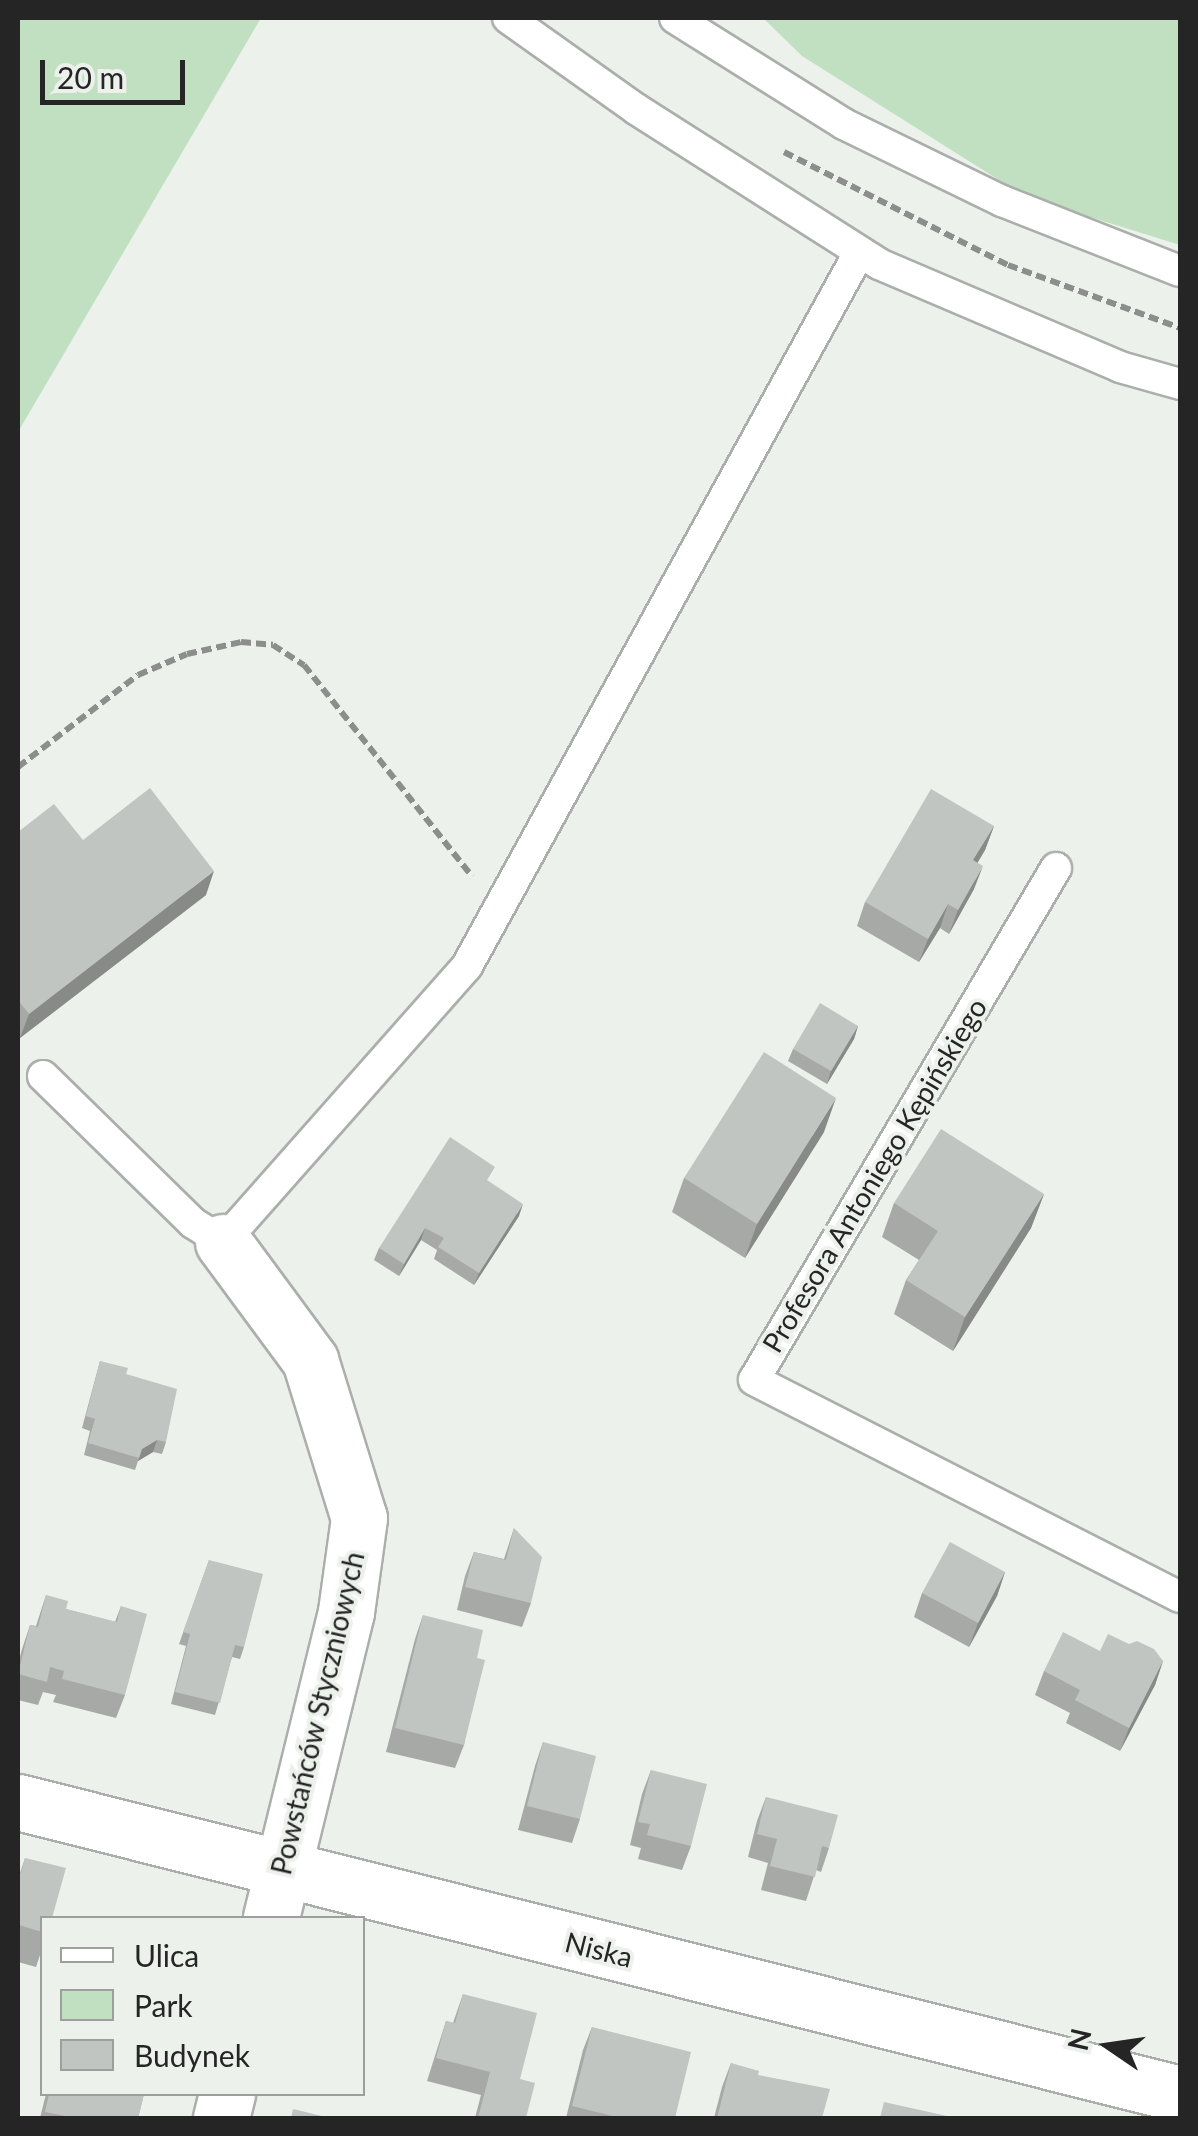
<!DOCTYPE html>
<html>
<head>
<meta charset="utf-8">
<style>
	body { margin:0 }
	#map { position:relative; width:1198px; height:2136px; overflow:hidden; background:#ecf1ec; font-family:Lato,sans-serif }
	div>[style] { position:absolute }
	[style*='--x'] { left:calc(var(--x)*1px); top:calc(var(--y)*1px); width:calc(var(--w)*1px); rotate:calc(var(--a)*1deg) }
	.green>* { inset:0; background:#c1e0c1 }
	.path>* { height:6px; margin-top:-3px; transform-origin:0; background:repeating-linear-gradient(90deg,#8b8e8b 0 10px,transparent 0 15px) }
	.roads { filter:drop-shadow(2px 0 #abafab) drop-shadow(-2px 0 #abafab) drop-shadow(0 2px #abafab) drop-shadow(0 -2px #abafab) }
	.lane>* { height:30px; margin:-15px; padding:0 15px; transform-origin:15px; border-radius:15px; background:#fff }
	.street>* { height:55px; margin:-27.5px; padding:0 27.5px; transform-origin:27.5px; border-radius:27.5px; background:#fff }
	.wall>* { inset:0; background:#a6a9a6 }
	.shaded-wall>* { inset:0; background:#878a87 }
	.building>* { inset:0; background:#c1c5c1 }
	span { translate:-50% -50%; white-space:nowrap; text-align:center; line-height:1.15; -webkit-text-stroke:8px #ecf1ec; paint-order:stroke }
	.street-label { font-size:28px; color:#242524 }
	.frame { position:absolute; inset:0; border:20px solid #242524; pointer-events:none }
	.legend { position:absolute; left:40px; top:1916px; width:325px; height:180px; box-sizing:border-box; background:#ecf1ec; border:2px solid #9c9f9c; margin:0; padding:12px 18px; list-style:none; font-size:30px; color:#242524 }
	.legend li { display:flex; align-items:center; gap:20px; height:50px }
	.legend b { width:50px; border:2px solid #9c9f9c }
	.north { position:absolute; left:1058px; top:1996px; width:100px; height:100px; -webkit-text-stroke:8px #ecf1ec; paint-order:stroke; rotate:283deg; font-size:28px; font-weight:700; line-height:40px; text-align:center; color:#242524 }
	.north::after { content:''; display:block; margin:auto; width:35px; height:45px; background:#242524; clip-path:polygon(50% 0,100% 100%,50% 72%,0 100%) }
	.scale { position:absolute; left:40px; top:60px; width:145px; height:45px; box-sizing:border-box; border:5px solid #242524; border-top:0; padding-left:12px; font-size:30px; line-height:35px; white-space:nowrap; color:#242524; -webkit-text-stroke:8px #ecf1ec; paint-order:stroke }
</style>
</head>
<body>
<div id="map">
	<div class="green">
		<i style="clip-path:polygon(18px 18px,261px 18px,18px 432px)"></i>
		<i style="clip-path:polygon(763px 18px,1180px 18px,1180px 245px,1026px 197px,802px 56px)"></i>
	</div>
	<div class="path">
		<i style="--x:784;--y:152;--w:251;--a:26.8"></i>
		<i style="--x:1008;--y:265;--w:183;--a:20.1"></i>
		<i style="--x:18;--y:767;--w:151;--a:-37.5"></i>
		<i style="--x:138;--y:675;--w:53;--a:-23.2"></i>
		<i style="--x:187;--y:654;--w:55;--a:-12.5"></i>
		<i style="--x:241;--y:642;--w:32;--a:5"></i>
		<i style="--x:273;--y:645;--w:37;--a:33"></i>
		<i style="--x:304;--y:665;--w:270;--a:51.5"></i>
	</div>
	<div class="roads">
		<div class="lane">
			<i style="--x:508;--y:18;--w:157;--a:35.4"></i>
			<i style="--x:636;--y:109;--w:288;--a:32.5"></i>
			<i style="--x:879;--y:264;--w:262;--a:23.1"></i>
			<i style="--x:1120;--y:367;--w:62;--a:15.8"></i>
			<i style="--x:675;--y:18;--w:199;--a:32.1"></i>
			<i style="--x:844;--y:124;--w:176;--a:26"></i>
			<i style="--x:1002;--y:201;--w:191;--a:21.5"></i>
			<i style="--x:1056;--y:868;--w:594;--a:120.53"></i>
			<i style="--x:754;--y:1380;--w:478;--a:27"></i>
			<i style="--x:43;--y:1076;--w:210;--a:44.4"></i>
			<i style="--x:193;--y:1223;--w:36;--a:32"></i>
			<i style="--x:223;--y:1242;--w:368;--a:-48.5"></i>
			<i style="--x:467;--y:966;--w:814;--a:-61.2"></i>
		</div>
		<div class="street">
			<i style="--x:223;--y:1242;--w:147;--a:53.6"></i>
			<i style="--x:310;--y:1360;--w:165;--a:72.8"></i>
			<i style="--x:359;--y:1518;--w:95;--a:97.9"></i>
			<i style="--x:346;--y:1612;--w:315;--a:103.8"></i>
			<i style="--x:18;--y:1802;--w:1198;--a:14.11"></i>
			<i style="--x:221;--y:2118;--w:25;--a:-76"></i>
		</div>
	</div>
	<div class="wall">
		<i style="clip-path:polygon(994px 826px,985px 850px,977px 863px,974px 889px,949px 934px,940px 928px,919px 962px,857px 926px,865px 902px)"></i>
		<i style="clip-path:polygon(18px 832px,83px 840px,206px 895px,20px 1038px,18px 1035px)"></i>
		<i style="clip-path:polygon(858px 1026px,854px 1039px,827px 1084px,788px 1061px,793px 1049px)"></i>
		<i style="clip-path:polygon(824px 1132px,745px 1258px,672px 1212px,684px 1178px)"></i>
		<i style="clip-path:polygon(489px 1182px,519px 1216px,474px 1285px,434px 1259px,437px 1250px,421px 1240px,399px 1276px,374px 1260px,379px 1248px)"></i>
		<i style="clip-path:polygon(1044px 1194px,1031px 1228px,953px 1351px,894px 1314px,906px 1280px,919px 1260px,882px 1237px,894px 1203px)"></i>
		<i style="clip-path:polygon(100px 1361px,126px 1374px,166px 1442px,162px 1454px,153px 1452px,138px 1461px,135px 1470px,84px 1455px,90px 1431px,82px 1428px)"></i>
		<i style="clip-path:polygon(514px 1528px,531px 1603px,522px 1627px,457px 1610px,465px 1576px,474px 1552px,504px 1559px)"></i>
		<i style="clip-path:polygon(209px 1560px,244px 1647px,240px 1659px,232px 1657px,215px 1715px,171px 1704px,186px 1646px,179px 1644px)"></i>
		<i style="clip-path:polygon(1005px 1572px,997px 1596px,969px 1647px,914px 1617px,922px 1593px)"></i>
		<i style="clip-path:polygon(46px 1595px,66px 1609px,115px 1622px,121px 1606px,125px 1695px,116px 1718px,53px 1702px,56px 1695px,43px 1692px,38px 1705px,18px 1700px,18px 1665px,22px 1649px,30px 1625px,36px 1626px)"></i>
		<i style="clip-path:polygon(423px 1615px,477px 1658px,464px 1745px,455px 1768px,386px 1752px,415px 1639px)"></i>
		<i style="clip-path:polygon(1100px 1651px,1163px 1661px,1155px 1685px,1120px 1751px,1066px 1723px,1070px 1713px,1035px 1695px,1044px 1671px)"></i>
		<i style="clip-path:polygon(543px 1742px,580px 1819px,572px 1843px,518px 1830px,535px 1766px)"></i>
		<i style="clip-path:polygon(651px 1770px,691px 1846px,682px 1870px,638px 1859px,641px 1848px,630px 1845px,642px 1794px)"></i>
		<i style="clip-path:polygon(766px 1797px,829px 1848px,821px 1872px,816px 1870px,806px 1901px,761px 1890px,768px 1863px,748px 1857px,757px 1821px)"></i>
		<i style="clip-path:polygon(25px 1858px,42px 1918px,42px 1949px,36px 1967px,18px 1962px,18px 1872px,20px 1873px)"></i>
		<i style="clip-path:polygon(463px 1994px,520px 2079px,526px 2118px,475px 2118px,481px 2095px,427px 2081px,446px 2021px,453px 2023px)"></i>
		<i style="clip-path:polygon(592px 2027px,675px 2118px,566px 2118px,583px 2050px)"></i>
		<i style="clip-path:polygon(731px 2063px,822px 2118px,714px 2118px,722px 2087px)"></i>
		<i style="clip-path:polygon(46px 2094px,144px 2094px,138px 2118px,40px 2118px)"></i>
	</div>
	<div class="shaded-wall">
		<i style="clip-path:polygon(994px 826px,985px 850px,965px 884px,973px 860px)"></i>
		<i style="clip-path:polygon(983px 866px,974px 889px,949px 934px,958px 910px)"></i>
		<i style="clip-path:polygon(214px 871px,206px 895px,20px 1038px,29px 1014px)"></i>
		<i style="clip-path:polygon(948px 904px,940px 928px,919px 962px,928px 939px)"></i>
		<i style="clip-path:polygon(858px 1026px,854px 1039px,827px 1084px,831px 1071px)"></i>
		<i style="clip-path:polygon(836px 1098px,824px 1132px,745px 1258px,757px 1224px)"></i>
		<i style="clip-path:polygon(1044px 1194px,1031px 1228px,953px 1351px,965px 1317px)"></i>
		<i style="clip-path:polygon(523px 1204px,519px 1216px,474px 1285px,479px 1273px)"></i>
		<i style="clip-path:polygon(425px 1228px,421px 1240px,399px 1276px,404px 1264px)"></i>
		<i style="clip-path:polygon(157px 1440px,153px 1452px,138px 1461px,142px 1449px)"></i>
		<i style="clip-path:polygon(1005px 1572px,997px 1596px,969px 1647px,978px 1623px)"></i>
		<i style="clip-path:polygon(1163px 1661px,1155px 1685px,1120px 1751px,1129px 1728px)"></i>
	</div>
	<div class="building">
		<i style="clip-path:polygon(150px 788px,214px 871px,29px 1014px,18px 1000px,18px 832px,54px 804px,83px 840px)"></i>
		<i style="clip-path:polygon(931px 789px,994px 826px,973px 860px,983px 866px,958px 910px,948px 904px,928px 939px,865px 902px)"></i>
		<i style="clip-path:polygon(820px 1003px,858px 1026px,831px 1071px,793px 1049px)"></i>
		<i style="clip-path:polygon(764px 1052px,836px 1098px,757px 1224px,684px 1178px)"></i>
		<i style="clip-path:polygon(941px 1129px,1044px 1194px,965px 1317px,906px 1280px,938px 1231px,894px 1203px)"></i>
		<i style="clip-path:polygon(450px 1137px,495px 1167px,487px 1180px,523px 1204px,479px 1273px,438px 1247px,444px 1238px,425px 1228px,404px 1264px,379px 1248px)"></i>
		<i style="clip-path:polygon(100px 1361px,128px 1368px,126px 1374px,177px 1389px,166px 1442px,157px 1440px,142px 1449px,139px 1458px,88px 1443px,95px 1419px,86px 1416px)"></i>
		<i style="clip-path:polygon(514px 1528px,542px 1557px,531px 1603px,465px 1587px,474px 1552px,506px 1560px)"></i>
		<i style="clip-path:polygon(950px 1542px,1005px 1572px,978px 1623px,922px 1593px)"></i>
		<i style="clip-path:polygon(209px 1560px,263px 1574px,244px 1647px,235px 1645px,220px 1703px,175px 1692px,190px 1634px,183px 1632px)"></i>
		<i style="clip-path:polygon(46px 1595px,68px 1601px,66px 1609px,117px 1622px,121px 1606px,147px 1614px,125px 1695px,62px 1679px,64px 1671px,50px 1667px,47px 1682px,18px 1674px,30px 1625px,38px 1627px)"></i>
		<i style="clip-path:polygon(423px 1615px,483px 1630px,477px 1658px,485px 1660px,464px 1745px,395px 1728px)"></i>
		<i style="clip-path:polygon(1063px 1632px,1100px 1651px,1108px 1634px,1129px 1644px,1137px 1641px,1154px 1649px,1163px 1661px,1129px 1728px,1075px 1700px,1080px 1690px,1044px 1671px)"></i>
		<i style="clip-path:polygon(543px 1742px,596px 1756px,580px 1819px,527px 1806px)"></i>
		<i style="clip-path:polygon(651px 1770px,707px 1784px,691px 1846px,647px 1835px,650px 1824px,638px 1822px)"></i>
		<i style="clip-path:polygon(766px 1797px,838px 1815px,829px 1848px,822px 1846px,815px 1877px,770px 1866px,777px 1839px,757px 1834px)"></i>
		<i style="clip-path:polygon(25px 1858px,66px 1868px,52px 1918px,42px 1918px,42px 1932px,19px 1925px,18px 1928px,18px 1872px,21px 1873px)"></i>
		<i style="clip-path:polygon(463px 1994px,537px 2013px,520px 2079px,535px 2083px,526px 2118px,478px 2118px,490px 2072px,436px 2058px,446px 2021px,455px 2023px)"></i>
		<i style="clip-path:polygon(592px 2027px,691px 2052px,675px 2118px,621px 2118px,572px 2106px)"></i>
		<i style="clip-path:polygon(731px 2063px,759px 2071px,758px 2075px,830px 2089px,822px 2118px,717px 2118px)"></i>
		<i style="clip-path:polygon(49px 2094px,144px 2094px,138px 2118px,76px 2118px,45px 2112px)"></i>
		<i style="clip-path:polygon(884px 2102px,956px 2118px,880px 2118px)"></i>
		<i style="clip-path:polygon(293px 2109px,330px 2118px,291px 2118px)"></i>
	</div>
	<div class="street-label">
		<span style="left:874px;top:1175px;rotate:-59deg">Profesora Antoniego Kępińskiego</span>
		<span style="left:317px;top:1713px;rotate:-77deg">Powstańców Styczniowych</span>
		<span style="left:599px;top:1949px;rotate:14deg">Niska</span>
	</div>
	<div class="frame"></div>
	<ul class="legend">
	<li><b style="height:12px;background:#fff"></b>Ulica</li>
	<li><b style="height:28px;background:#c1e0c1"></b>Park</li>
	<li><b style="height:28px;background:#c1c5c1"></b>Budynek</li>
	</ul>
	<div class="north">N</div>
	<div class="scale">20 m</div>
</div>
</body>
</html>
